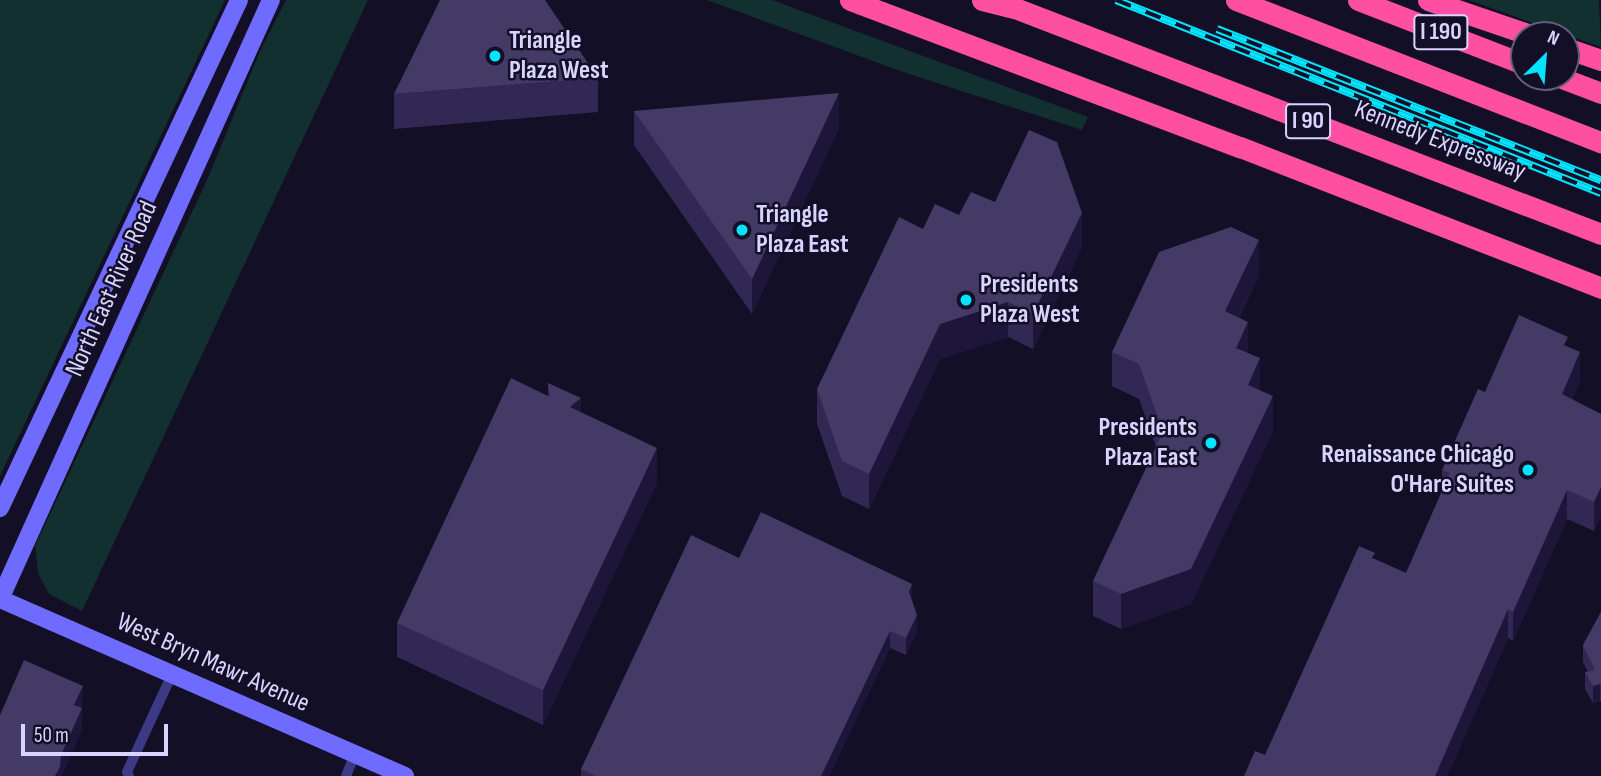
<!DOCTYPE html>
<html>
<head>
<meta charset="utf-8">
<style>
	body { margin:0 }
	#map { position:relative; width:1601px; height:776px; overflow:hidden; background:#130f26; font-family:"Sofia Sans Condensed",sans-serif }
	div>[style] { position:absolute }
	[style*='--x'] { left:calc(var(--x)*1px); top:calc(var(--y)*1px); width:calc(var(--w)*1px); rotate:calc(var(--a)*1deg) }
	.green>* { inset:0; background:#12302f }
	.lane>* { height:10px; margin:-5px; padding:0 5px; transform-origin:5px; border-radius:5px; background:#3d3a85 }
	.secondary>* { height:18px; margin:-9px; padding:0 9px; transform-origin:9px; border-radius:9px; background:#6f6bff }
	.highway>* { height:21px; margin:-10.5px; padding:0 10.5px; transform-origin:10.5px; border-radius:10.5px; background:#ff4fa3 }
	.rail>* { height:8px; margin-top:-4px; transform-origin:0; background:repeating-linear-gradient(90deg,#130f26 0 16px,#00e5ff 0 32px); box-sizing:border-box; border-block:2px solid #00e5ff }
	.wall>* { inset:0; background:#312854 }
	.shaded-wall>* { inset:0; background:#1d163a }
	.building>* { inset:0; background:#433a66 }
	.dots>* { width:19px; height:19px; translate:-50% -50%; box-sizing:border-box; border:4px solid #130f26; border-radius:50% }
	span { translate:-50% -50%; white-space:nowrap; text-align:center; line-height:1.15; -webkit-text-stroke:5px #130f26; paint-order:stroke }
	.shield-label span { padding:2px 5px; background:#130f26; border:2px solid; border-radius:5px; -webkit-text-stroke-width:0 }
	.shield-label { font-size:24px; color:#d9d4ff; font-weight:700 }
	.poi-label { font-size:26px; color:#d9d4ff; font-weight:700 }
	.left { translate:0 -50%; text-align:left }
	.right { translate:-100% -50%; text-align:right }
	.street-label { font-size:26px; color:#d9d4ff }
	.north { position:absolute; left:1510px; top:21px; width:70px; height:70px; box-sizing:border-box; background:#130f26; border:2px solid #625e7d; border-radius:50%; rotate:25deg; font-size:19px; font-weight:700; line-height:28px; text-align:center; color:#d9d4ff }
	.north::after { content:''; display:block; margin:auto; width:24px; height:32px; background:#00e5ff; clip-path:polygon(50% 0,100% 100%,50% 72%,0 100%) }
	.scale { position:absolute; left:21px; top:724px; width:147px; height:32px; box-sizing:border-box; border:4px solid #d9d4ff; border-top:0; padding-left:9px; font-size:21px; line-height:24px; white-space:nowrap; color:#d9d4ff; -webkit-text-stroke:5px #130f26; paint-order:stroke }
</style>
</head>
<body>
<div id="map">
	<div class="green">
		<i style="clip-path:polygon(0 0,225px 0,0 476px)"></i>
		<i style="clip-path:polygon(286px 0,368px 0,82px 611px,49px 594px,38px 573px,35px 546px,208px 178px,260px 51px)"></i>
		<i style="clip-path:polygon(707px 0,772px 0,1088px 117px,1082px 130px,900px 71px)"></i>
		<i style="clip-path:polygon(1469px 0,1599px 0,1601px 47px,1544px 27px)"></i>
	</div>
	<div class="lane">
		<i style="--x:129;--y:776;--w:4;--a:-117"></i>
		<i style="--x:127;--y:772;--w:108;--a:-65.3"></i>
		<i style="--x:346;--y:776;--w:24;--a:-68"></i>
	</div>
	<div class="secondary">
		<i style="--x:0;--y:508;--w:561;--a:-64.8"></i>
		<i style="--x:0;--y:599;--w:657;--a:-65.66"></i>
		<i style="--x:0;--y:599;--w:442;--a:23.6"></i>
	</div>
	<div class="highway">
		<i style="--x:850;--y:0;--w:417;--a:20.7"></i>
		<i style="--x:1240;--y:147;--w:388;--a:21.3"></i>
		<i style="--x:982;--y:0;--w:34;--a:14"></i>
		<i style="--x:1015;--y:8;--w:628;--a:21.09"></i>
		<i style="--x:1236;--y:0;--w:392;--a:21.3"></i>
		<i style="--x:1358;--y:0;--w:178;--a:21.1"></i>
		<i style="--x:1428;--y:0;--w:108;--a:18.9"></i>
		<i style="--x:1566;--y:48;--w:37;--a:19"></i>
		<i style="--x:1559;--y:77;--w:45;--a:20.9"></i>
	</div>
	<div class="rail">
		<i style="--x:1116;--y:0;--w:522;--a:21.7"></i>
		<i style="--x:1217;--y:29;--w:413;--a:21.5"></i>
	</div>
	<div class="wall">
		<i style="clip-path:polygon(598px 78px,598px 112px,394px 129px,394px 94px)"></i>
		<i style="clip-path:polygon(634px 111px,839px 128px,752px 314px,634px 145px)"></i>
		<i style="clip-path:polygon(995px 202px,1082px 247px,1033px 349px,1008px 337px,940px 359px,869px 509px,842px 496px,817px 424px,817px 389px,923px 229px)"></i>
		<i style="clip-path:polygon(1259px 275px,1239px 318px,1248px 353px,1273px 431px,1191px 604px,1121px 629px,1093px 616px,1093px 581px,1156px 447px,1139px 399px,1112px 386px,1112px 352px)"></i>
		<i style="clip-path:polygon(1568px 347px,1580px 381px,1572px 400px,1601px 414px,1601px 516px,1594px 531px,1567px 519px,1513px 641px,1508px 638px,1447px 776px,1244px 776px,1265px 755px,1375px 559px,1406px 573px,1442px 491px,1442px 470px)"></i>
		<i style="clip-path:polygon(548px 383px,657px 483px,543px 725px,397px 657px,397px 623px,548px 396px)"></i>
		<i style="clip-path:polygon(739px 558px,912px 601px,917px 632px,906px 655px,890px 648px,829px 776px,581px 776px,581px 769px)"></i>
		<i style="clip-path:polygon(1601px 612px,1601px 702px,1600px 701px,1593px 703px,1585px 689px,1585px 672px,1588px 672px,1583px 662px,1583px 645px)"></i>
	</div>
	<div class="shaded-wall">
		<i style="clip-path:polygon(839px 93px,839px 128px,752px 314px,752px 279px)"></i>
		<i style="clip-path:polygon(1082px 213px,1082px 247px,1033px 349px,1033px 314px)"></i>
		<i style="clip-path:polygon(1259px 240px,1259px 275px,1225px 346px,1225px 311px)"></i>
		<i style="clip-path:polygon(1008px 302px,1008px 337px,940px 359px,869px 509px,869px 474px,940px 324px)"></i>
		<i style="clip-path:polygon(1248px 322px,1248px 357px,1236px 348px)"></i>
		<i style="clip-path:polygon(1580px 352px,1580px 381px,1562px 424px,1562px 394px)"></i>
		<i style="clip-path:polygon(1260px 358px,1260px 393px,1248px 385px)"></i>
		<i style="clip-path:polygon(1273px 396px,1273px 431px,1191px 604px,1121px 629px,1121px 594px)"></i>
		<i style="clip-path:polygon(581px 398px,581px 433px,570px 407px)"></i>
		<i style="clip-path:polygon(657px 448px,657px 483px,543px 725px,543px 690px)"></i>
		<i style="clip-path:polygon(1601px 487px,1601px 516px,1594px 531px,1594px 502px)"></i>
		<i style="clip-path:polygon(1567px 490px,1567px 519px,1513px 641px,1513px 612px)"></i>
		<i style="clip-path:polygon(912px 584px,912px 601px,909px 592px)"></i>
		<i style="clip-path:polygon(1508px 609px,1508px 638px,1447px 776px,1435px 776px)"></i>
		<i style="clip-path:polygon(917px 615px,917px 632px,906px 655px,906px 638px)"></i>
		<i style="clip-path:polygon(890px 631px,890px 648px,829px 776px,821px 776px)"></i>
		<i style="clip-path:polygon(1600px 684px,1600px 701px,1593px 703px,1593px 686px)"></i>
		<i style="clip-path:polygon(83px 686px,82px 731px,62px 776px,55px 776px,74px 705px)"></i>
	</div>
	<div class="building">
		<i style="clip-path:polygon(440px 0,545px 0,598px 78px,394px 94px)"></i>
		<i style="clip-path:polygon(839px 93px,752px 279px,634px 111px)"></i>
		<i style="clip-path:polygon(1029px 130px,1057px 142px,1082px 213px,1033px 314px,1008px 302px,940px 324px,869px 474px,842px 461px,817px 389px,899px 217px,923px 229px,935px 204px,959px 215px,971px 192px,995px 202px)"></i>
		<i style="clip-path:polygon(1231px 227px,1259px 240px,1225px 311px,1248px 322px,1236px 348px,1260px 358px,1248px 385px,1273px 396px,1191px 569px,1121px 594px,1093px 581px,1163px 432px,1139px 364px,1112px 352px,1159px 252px)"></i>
		<i style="clip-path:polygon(1519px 315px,1568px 337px,1564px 345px,1580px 352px,1562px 394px,1601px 414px,1601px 487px,1594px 502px,1567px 490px,1513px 612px,1508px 609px,1435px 776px,1244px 776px,1255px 751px,1265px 755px,1359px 546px,1375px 553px,1372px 558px,1406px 573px,1450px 473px,1442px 470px,1478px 389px,1485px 392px)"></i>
		<i style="clip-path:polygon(511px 378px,550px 397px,548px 383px,581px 398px,570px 407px,657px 448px,543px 690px,397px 623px)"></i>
		<i style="clip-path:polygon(761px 512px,912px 584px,909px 592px,917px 615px,906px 638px,890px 631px,821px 776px,596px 776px,581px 769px,691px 535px,739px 558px)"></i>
		<i style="clip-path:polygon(1601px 612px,1601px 685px,1600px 684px,1593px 686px,1585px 672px,1595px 670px,1583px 645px)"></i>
		<i style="clip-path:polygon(24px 660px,83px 686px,74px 705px,82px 708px,61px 755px,60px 767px,55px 776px,0 776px,0 715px)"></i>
	</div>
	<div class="dots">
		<i style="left:495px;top:56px;background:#00e5ff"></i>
		<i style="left:742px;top:230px;background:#00e5ff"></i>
		<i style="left:966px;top:300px;background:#00e5ff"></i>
		<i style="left:1211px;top:443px;background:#00e5ff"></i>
		<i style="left:1528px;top:470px;background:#00e5ff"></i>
	</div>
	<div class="shield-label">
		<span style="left:1441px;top:32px">I 190</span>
		<span style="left:1308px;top:121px">I 90</span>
	</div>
	<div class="poi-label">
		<span class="left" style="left:509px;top:56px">Triangle<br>Plaza West</span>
		<span class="left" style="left:756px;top:230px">Triangle<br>Plaza East</span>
		<span class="left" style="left:980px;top:300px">Presidents<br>Plaza West</span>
		<span class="right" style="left:1197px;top:443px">Presidents<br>Plaza East</span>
		<span class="right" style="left:1514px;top:470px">Renaissance Chicago<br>O'Hare Suites</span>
	</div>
	<div class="street-label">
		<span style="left:1440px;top:141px;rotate:21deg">Kennedy Expressway</span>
		<span style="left:112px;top:289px;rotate:-66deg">North East River Road</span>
		<span style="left:213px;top:663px;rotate:24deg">West Bryn Mawr Avenue</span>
	</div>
	<div class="north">N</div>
	<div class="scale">50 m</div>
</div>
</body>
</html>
